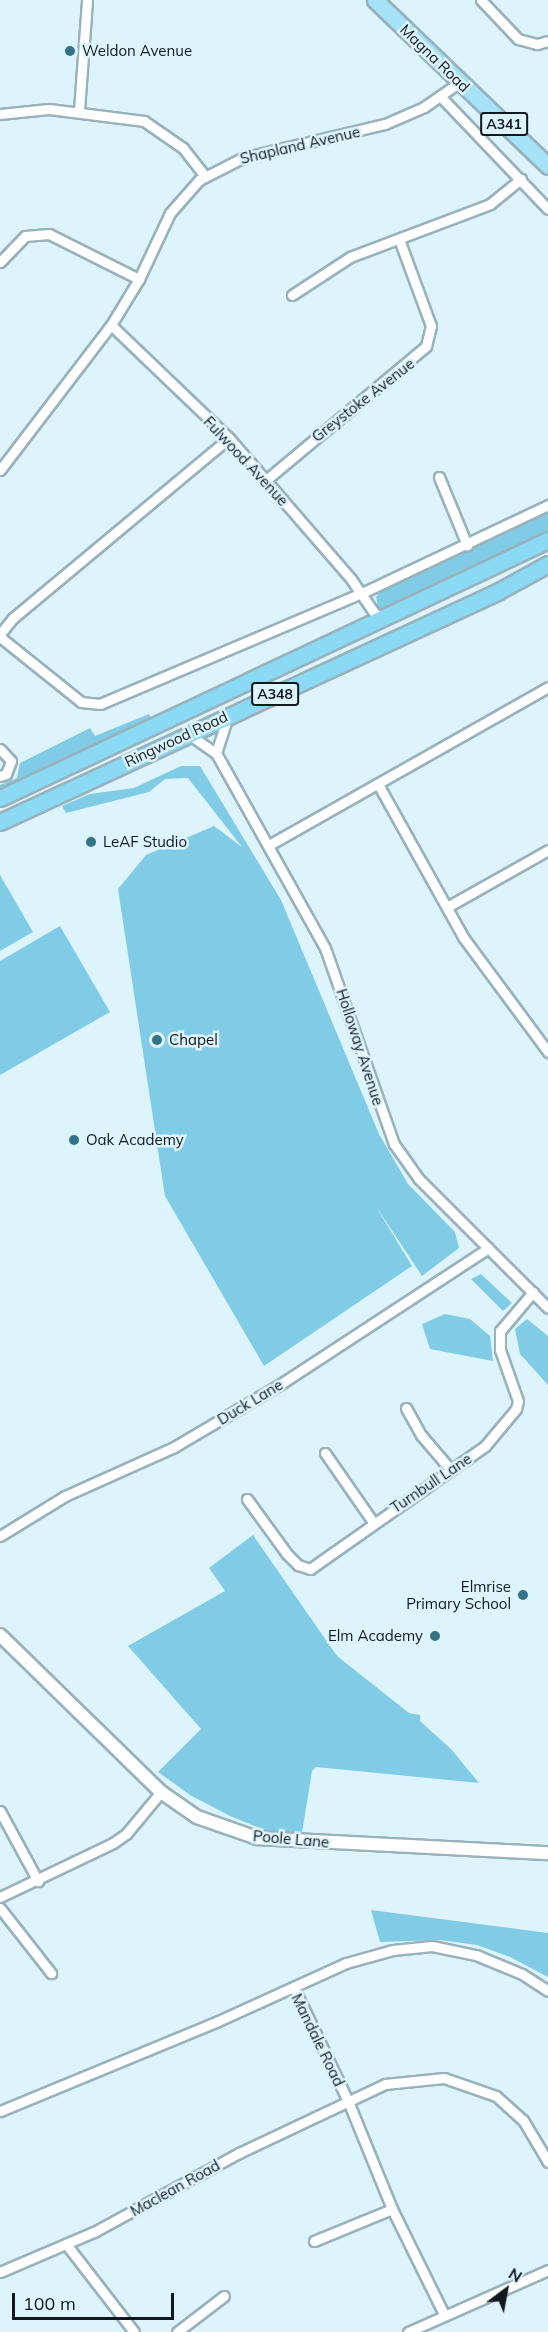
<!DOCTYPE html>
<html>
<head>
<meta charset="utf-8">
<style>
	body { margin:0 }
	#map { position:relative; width:548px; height:2332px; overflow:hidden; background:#def4fc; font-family:Mulish,sans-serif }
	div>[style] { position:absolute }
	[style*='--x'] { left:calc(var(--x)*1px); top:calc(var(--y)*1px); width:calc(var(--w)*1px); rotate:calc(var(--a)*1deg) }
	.green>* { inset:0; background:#80cce7 }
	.roads { filter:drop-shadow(2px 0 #98b2bc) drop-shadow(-2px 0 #98b2bc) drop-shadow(0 2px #98b2bc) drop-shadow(0 -2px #98b2bc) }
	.minor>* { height:9px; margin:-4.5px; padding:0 4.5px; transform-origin:4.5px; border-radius:4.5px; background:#fff }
	.tertiary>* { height:12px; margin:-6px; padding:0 6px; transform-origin:6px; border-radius:6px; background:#fff }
	.primary>* { height:15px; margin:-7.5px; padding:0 7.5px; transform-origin:7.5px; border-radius:7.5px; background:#a7e3f8 }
	.trunk>* { height:15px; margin:-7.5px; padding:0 7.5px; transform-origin:7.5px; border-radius:7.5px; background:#8adaf6 }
	.dots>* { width:16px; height:16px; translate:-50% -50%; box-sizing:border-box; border:3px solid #def4fc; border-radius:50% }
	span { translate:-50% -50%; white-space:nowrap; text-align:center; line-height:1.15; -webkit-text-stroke:5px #def4fc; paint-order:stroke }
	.shield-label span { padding:2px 4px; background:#def4fc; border:2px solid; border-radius:4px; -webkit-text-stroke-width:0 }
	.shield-label { font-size:14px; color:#101a1e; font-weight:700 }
	.poi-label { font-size:15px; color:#101a1e }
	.left { translate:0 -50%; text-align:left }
	.right { translate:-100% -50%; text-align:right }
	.street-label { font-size:15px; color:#101a1e }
	.north { position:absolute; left:476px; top:2260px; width:60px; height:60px; -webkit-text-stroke:4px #def4fc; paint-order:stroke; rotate:32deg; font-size:16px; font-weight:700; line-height:24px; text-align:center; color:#101a1e }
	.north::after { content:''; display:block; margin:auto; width:21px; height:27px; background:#101a1e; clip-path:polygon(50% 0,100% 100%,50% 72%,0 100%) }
	.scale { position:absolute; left:12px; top:2293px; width:162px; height:27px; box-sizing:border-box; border:3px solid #101a1e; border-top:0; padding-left:8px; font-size:18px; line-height:21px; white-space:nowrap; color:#101a1e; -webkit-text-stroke:4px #def4fc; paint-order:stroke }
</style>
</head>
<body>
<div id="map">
	<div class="green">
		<i style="clip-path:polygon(548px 511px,548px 533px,384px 610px,378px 608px,376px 597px,380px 592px)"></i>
		<i style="clip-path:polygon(149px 714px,151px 718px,0 790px,0 785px,17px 778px,20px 763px,90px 728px,95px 736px)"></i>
		<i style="clip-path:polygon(181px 766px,200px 766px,281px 900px,379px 1134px,408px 1184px,455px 1232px,459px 1248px,422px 1276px,375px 1205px,412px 1266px,264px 1366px,165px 1196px,118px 889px,146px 855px,214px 826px,242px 847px,188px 778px,165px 779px,149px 792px,66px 813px,62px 806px,90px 794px,134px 788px)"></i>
		<i style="clip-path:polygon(0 875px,33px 932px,0 951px)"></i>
		<i style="clip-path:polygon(60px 926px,110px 1012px,0 1075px,0 961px)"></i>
		<i style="clip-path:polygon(481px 1274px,512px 1303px,503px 1311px,471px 1279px)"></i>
		<i style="clip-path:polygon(445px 1314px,470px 1319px,490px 1336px,493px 1361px,430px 1349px,422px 1324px)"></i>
		<i style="clip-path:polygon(527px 1319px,548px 1336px,548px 1385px,520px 1354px,515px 1329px)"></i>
		<i style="clip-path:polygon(253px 1535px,337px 1656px,409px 1713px,420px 1715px,420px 1721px,451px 1749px,479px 1783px,316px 1767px,312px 1771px,302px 1833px,287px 1833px,265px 1830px,230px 1816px,190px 1795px,158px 1772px,201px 1729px,128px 1646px,225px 1591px,209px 1568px)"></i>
		<i style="clip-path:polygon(371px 1910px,548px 1933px,548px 1977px,510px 1957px,477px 1945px,440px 1940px,380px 1942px)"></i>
	</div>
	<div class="roads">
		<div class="minor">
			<i style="--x:481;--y:0;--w:54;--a:46.5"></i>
			<i style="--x:518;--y:39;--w:20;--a:15"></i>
			<i style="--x:537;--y:44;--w:11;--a:-15"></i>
			<i style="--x:440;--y:96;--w:156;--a:46.3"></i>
			<i style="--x:79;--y:110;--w:110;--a:-85.8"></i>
			<i style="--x:0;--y:114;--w:49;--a:-5.8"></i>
			<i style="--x:49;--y:109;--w:96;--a:7.2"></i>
			<i style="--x:144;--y:121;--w:47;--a:34.7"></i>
			<i style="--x:183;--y:148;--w:36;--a:52"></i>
			<i style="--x:0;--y:262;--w:36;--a:-46"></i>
			<i style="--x:25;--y:236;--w:24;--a:-5"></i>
			<i style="--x:49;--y:234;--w:101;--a:26.6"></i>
			<i style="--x:292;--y:295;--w:69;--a:-33.2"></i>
			<i style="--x:350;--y:257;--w:150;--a:-20.7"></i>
			<i style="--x:490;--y:204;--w:40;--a:-39"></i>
			<i style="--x:111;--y:325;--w:163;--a:43.8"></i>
			<i style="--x:229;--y:438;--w:186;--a:49.1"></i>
			<i style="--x:351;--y:579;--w:42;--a:55.6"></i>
			<i style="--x:375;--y:614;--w:9;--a:18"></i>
			<i style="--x:0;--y:470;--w:183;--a:-52.6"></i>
			<i style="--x:111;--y:325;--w:54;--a:-58.7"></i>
			<i style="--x:139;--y:279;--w:73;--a:-64.8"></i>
			<i style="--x:170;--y:213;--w:44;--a:-48.7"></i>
			<i style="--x:199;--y:180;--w:48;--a:-27.1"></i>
			<i style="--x:242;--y:158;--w:147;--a:-13.4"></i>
			<i style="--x:385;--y:124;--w:43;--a:-23.6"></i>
			<i style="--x:424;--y:107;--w:44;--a:-34.8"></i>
			<i style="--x:439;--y:477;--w:74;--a:67.6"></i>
			<i style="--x:266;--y:480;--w:209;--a:-39.9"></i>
			<i style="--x:426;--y:346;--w:21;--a:-76"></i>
			<i style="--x:431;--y:326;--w:93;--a:-110.2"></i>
			<i style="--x:0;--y:634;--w:21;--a:-51"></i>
			<i style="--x:13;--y:618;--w:281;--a:-39.8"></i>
			<i style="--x:0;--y:637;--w:104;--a:38.7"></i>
			<i style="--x:81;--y:702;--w:19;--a:6"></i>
			<i style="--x:100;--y:704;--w:285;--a:-23"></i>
			<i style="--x:362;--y:593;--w:206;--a:-25.3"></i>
			<i style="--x:187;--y:733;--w:35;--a:35"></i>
			<i style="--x:216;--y:753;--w:40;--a:-72"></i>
			<i style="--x:0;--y:749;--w:16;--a:47"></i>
			<i style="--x:11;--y:761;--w:14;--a:111"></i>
			<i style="--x:6;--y:774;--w:6;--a:162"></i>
			<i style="--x:216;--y:753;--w:223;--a:60.8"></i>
			<i style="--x:325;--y:948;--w:208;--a:70.6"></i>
			<i style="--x:394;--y:1144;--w:43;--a:54.5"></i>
			<i style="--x:419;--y:1179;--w:182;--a:45"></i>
			<i style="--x:378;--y:784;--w:175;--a:60.9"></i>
			<i style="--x:463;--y:937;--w:143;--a:53.5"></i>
			<i style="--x:269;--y:845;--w:321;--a:-29.5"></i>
			<i style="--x:447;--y:907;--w:116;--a:-29.4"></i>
			<i style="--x:406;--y:1408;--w:31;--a:61"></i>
			<i style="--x:421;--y:1435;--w:45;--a:49.5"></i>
			<i style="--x:325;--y:1453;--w:84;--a:55.2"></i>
			<i style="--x:247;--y:1499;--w:68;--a:54"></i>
			<i style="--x:287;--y:1554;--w:16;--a:45"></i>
			<i style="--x:298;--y:1565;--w:13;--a:18"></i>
			<i style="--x:310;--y:1569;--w:214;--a:-35.1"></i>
			<i style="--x:485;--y:1446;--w:48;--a:-50"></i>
			<i style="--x:516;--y:1409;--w:8;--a:-76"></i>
			<i style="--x:518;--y:1401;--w:54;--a:-109.4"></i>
			<i style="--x:500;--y:1350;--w:19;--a:-90"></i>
			<i style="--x:500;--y:1331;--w:51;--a:-49.8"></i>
			<i style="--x:0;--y:1536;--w:76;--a:-31.6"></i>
			<i style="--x:65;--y:1496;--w:120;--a:-24.2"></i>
			<i style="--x:174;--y:1447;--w:122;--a:-30.6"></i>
			<i style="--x:279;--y:1385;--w:250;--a:-33.2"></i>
			<i style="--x:0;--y:1811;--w:80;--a:61.5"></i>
			<i style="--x:0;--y:1897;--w:125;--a:-25.5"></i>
			<i style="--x:113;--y:1843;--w:16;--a:-35"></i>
			<i style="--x:126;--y:1834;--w:55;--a:-50.2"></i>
			<i style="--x:0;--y:1908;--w:83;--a:51.9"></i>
			<i style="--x:294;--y:1988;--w:125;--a:64.5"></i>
			<i style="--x:348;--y:2101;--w:117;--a:67.8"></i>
			<i style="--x:392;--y:2209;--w:117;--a:63.7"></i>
			<i style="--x:0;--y:2111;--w:234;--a:-22.4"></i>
			<i style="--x:216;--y:2022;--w:143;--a:-24.4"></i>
			<i style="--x:346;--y:1963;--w:49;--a:-15.5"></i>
			<i style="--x:393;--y:1950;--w:39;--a:-6"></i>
			<i style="--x:432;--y:1946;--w:45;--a:11.6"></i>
			<i style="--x:476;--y:1955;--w:50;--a:22.4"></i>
			<i style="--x:522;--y:1974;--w:31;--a:33"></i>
			<i style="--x:314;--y:2241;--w:84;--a:-22.3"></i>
			<i style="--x:66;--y:2244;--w:111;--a:52.3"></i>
			<i style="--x:0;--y:2272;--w:102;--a:-23.1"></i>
			<i style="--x:94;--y:2232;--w:165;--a:-28.6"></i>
			<i style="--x:239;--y:2153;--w:161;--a:-25.3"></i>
			<i style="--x:385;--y:2084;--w:59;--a:-5.8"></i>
			<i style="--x:444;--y:2078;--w:55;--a:19.1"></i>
			<i style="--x:496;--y:2096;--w:36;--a:42"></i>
			<i style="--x:523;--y:2120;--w:49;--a:59.2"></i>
			<i style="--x:177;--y:2332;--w:59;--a:-37.5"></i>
			<i style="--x:408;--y:2332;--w:153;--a:-23.9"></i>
		</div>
		<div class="tertiary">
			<i style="--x:0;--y:1635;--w:225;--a:44.3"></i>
			<i style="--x:161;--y:1792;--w:44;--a:34.8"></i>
			<i style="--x:197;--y:1817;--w:64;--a:19.3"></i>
			<i style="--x:257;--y:1838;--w:291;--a:3"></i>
		</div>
		<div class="primary">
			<i style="--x:375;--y:0;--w:240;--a:43.8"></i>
		</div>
		<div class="trunk">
			<i style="--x:0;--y:798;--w:606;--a:-25.21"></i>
			<i style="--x:0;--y:822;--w:548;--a:-24.83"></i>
			<i style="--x:497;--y:592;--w:58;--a:-28.8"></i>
		</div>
	</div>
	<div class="dots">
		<i style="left:70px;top:51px;background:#347287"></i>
		<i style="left:91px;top:842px;background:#347287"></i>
		<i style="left:157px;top:1040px;background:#347287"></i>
		<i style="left:74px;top:1140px;background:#347287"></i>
		<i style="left:523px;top:1595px;background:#347287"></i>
		<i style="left:435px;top:1636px;background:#347287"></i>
	</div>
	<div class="shield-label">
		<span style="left:504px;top:124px">A341</span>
		<span style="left:275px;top:694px">A348</span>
	</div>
	<div class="poi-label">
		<span class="left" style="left:82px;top:51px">Weldon Avenue</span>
		<span class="left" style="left:103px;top:842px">LeAF Studio</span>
		<span class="left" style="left:169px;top:1040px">Chapel</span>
		<span class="left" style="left:86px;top:1140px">Oak Academy</span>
		<span class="right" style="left:511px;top:1595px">Elmrise<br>Primary School</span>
		<span class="right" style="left:423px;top:1636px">Elm Academy</span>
	</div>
	<div class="street-label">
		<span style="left:435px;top:58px;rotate:44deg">Magna Road</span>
		<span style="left:300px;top:145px;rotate:-13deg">Shapland Avenue</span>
		<span style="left:363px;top:400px;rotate:-38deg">Greystoke Avenue</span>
		<span style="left:246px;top:461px;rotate:47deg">Fulwood Avenue</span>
		<span style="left:176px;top:739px;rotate:-25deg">Ringwood Road</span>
		<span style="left:360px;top:1047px;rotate:72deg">Holloway Avenue</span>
		<span style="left:250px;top:1402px;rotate:-31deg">Duck Lane</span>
		<span style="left:431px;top:1483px;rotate:-34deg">Turnbull Lane</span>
		<span style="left:291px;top:1839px;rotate:5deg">Poole Lane</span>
		<span style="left:318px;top:2040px;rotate:64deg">Mandale Road</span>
		<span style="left:175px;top:2188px;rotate:-29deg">Maclean Road</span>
	</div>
	<div class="north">N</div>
	<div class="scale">100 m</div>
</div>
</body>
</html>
